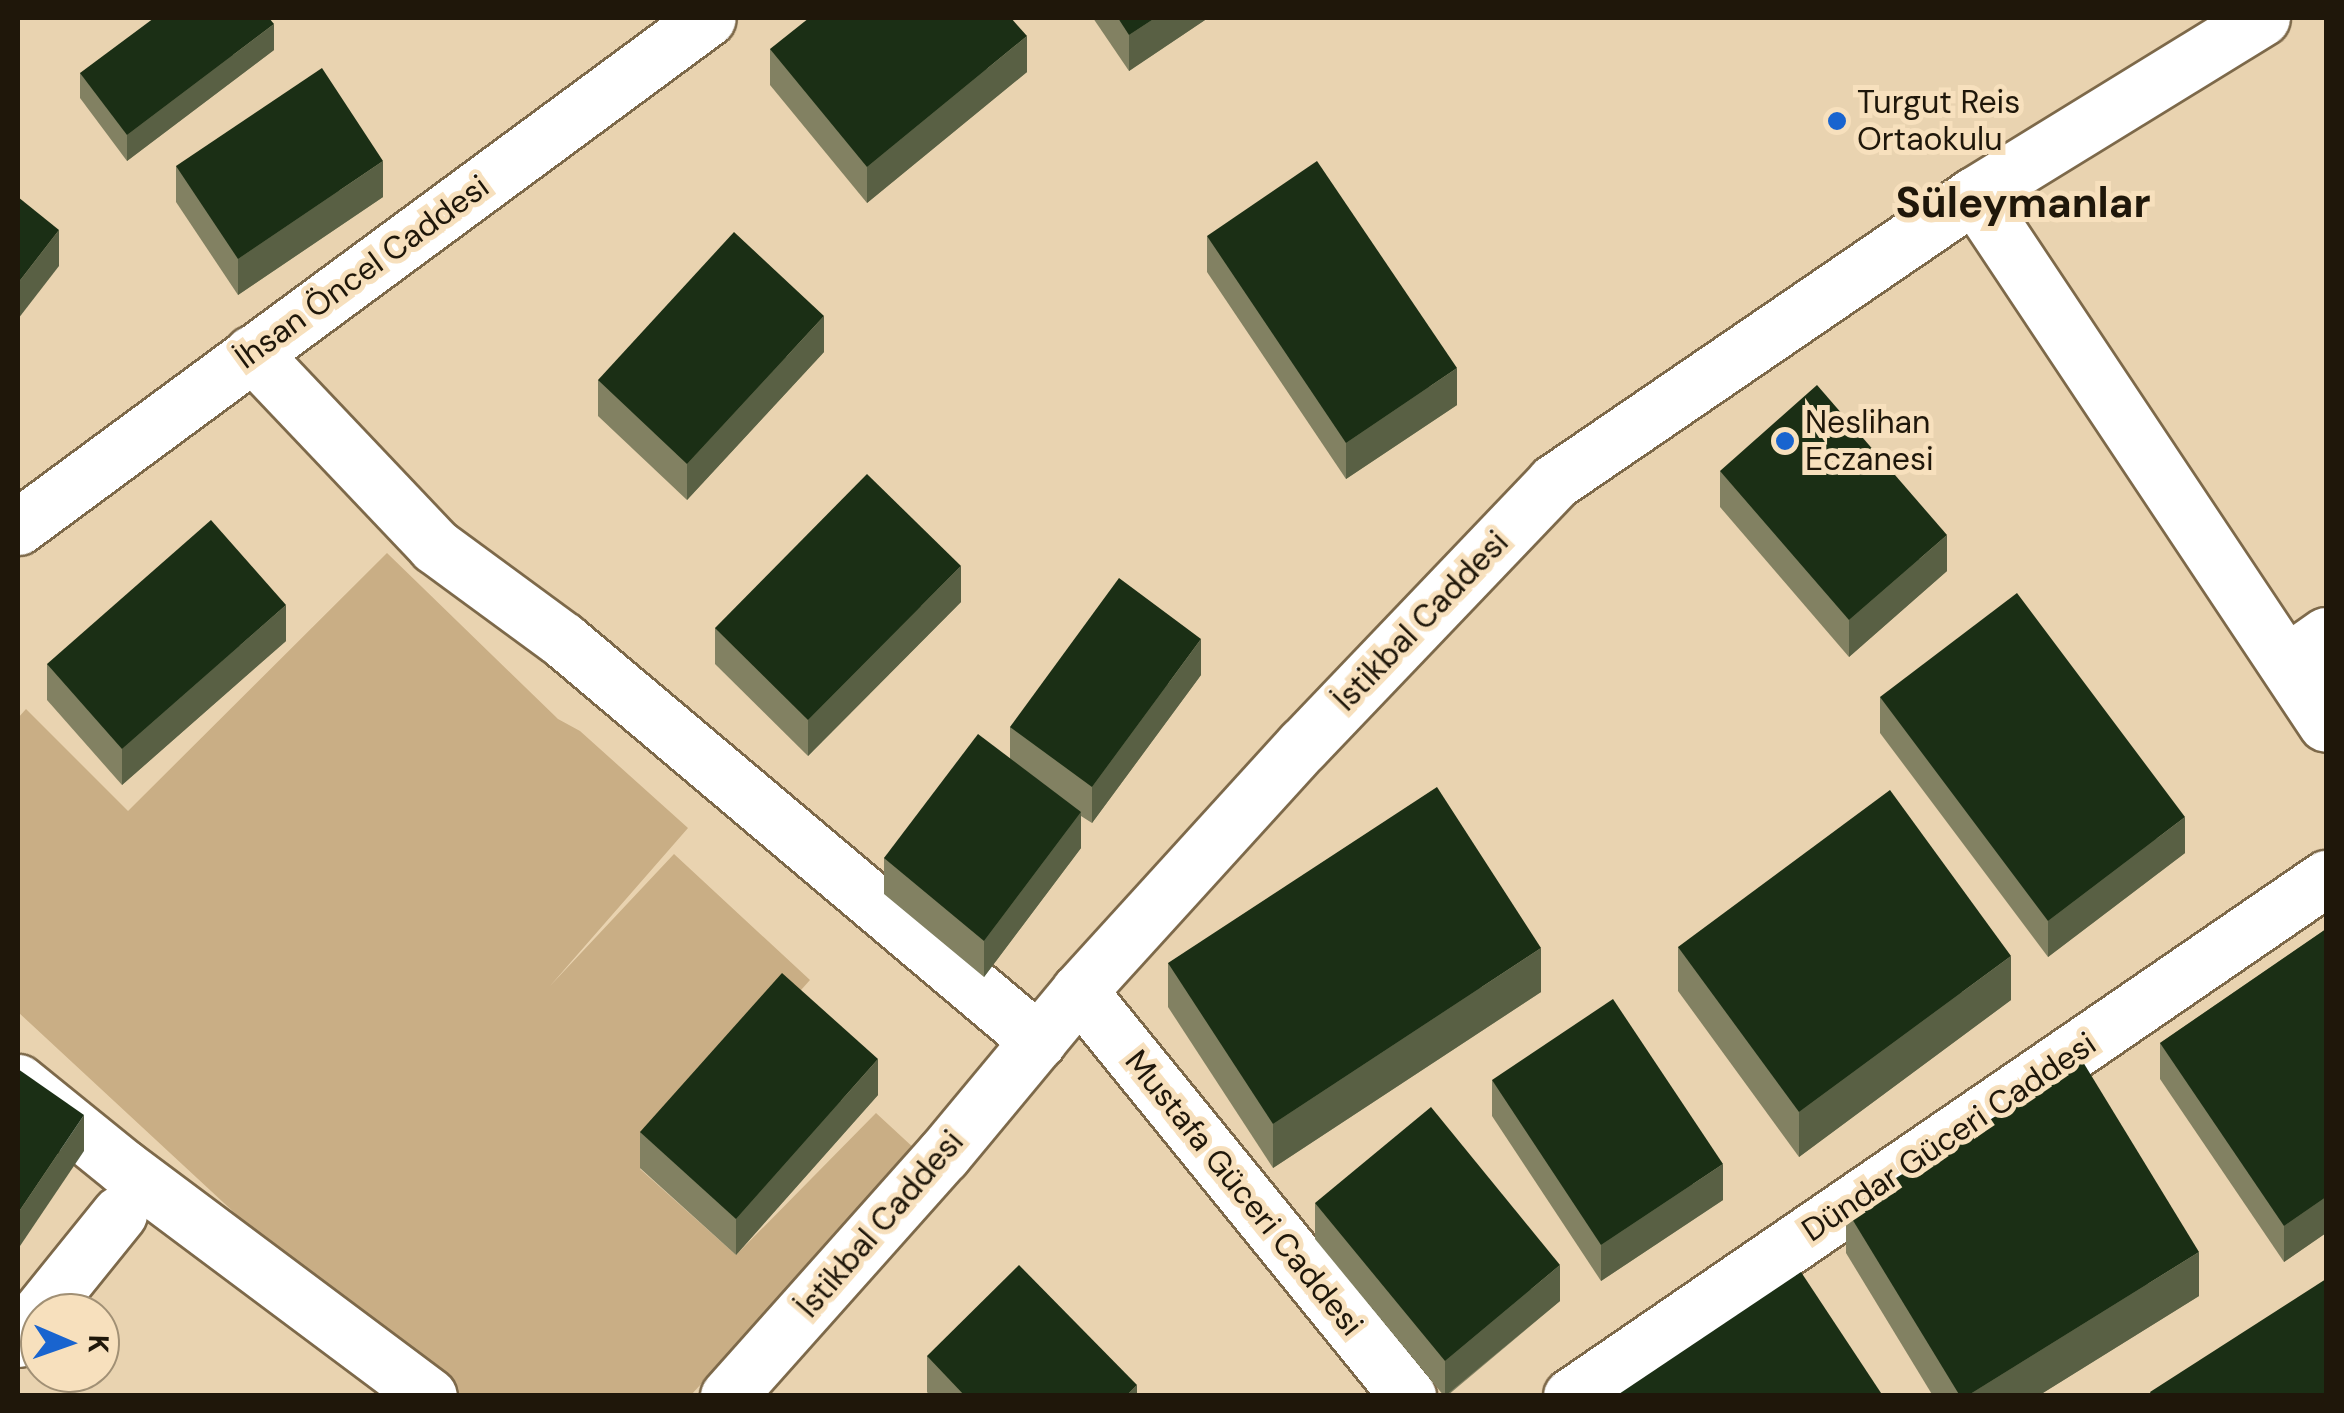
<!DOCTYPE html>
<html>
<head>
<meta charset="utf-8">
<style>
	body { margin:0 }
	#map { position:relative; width:2344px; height:1413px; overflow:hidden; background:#e9d3b0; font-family:"DM Sans",sans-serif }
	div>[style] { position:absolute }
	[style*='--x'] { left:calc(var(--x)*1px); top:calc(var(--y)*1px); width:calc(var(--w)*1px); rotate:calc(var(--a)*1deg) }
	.green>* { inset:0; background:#c9ae85 }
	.roads { filter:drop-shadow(2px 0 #7d694a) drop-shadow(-2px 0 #7d694a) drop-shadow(0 2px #7d694a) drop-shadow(0 -2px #7d694a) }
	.street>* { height:55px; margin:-27.5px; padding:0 27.5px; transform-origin:27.5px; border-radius:27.5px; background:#fff }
	.secondary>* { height:55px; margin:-27.5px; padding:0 27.5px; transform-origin:27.5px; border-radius:27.5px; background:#fff }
	.wall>* { inset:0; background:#828162 }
	.shaded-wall>* { inset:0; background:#596044 }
	.building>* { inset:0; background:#1b2f15 }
	.dots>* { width:28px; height:28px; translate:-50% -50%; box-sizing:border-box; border:5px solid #f7e0bd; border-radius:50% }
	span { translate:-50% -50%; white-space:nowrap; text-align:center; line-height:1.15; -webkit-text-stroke:10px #f7e0bd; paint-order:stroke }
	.poi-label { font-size:32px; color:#1f170a }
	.left { translate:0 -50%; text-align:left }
	.street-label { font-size:32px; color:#1f170a }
	.district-label { font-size:42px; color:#1f170a; font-weight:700 }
	.frame { position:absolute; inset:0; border:20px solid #1f170a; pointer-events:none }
	.north { position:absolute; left:20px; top:1293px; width:100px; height:100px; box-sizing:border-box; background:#f7e0bd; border:2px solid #a19075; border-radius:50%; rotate:92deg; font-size:28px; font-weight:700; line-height:40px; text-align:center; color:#1f170a }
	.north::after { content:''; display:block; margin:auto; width:35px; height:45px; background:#1964cf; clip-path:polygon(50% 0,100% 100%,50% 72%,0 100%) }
</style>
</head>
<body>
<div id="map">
	<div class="green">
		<i style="clip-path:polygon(387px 553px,558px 719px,580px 731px,688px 828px,550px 986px,674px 854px,810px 980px,640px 1169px,736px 1255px,876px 1113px,916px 1150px,691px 1395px,431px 1395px,18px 1012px,18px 718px,26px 709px,128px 811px)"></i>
	</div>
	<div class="roads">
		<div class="street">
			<i style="--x:1974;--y:195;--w:635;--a:56.36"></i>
			<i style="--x:252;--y:353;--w:266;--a:46.5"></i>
			<i style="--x:435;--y:546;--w:159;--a:36.3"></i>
			<i style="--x:563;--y:640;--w:622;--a:40.17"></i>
			<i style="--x:2286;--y:663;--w:49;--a:-35"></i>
			<i style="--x:18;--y:1082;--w:135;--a:39"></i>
			<i style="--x:123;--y:1167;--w:382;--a:36.8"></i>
			<i style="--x:18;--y:1339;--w:161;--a:-51.1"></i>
			<i style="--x:1571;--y:1396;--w:916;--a:-34.45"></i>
		</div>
		<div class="secondary">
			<i style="--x:18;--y:527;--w:857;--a:-36.42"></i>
			<i style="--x:1079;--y:991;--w:522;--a:50.91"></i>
			<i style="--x:728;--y:1396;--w:323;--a:-48.3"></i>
			<i style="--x:943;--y:1155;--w:213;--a:-50.3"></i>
			<i style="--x:1079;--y:991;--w:333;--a:-47.7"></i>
			<i style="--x:1303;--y:745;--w:364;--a:-46.3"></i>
			<i style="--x:1554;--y:482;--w:509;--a:-34.35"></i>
			<i style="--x:1974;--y:195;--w:338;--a:-31.6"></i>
		</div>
	</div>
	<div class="wall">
		<i style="clip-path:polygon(1093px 18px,1208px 18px,1129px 71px)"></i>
		<i style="clip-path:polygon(770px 49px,1027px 72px,867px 203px,770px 85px)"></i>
		<i style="clip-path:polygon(274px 50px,127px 161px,80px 98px,80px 73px)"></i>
		<i style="clip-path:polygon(176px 166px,383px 197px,238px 295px,176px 202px)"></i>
		<i style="clip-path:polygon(1207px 236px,1457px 405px,1346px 479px,1207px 272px)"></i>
		<i style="clip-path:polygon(824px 352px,687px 500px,598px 416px,598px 380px)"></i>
		<i style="clip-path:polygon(1720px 471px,1947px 571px,1849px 657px,1720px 507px)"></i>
		<i style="clip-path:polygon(961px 602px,808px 756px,715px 664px,715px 628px)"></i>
		<i style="clip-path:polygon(286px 641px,122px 785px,47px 700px,47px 664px)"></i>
		<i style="clip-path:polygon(1201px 675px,1092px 823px,1081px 816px,1081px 848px,984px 977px,884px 894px,884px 858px,1010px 758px,1010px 727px)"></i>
		<i style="clip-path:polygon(1880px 697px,2185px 853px,2048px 957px,1880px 733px)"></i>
		<i style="clip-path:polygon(2326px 929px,2326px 1233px,2284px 1262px,2160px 1079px,2160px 1043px)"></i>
		<i style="clip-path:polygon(1678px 947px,2011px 1000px,1799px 1157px,1678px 991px)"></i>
		<i style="clip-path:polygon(1168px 963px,1541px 992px,1273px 1168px,1168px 1007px)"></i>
		<i style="clip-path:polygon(1492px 1080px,1723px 1200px,1601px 1281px,1492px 1116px)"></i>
		<i style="clip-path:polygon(878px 1095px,736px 1255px,640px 1168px,640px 1132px)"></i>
		<i style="clip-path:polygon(1315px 1203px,1560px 1301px,1447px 1396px,1444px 1396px,1315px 1239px)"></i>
		<i style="clip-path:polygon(1846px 1209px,2199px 1296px,2038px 1396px,1933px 1396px,1846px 1253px)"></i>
		<i style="clip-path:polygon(927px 1356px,1137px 1396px,930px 1396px,927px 1392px)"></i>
	</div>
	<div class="shaded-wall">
		<i style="clip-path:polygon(1155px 18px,1208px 18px,1129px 71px,1129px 35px)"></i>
		<i style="clip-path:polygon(274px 24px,274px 50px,127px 161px,127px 135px)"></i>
		<i style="clip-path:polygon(1027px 36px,1027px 72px,867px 203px,867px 167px)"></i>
		<i style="clip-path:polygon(383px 161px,383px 197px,238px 295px,238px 259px)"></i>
		<i style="clip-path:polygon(59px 230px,59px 266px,18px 319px,18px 283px)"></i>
		<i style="clip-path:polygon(824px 316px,824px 352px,687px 500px,687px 464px)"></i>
		<i style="clip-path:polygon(1457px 368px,1457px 405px,1346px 479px,1346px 443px)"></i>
		<i style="clip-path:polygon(1947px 535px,1947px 571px,1849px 657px,1849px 620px)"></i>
		<i style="clip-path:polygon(961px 566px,961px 602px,808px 756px,808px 720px)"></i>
		<i style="clip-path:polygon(286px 605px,286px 641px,122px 785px,122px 749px)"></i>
		<i style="clip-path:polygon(1201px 639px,1201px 675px,1092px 823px,1092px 787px)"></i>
		<i style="clip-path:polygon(1081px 812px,1081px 848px,984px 977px,984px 941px)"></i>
		<i style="clip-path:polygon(2185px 817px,2185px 853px,2048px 957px,2048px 921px)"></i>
		<i style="clip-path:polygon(1541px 948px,1541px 992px,1273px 1168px,1273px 1124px)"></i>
		<i style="clip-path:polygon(2011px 956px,2011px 1000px,1799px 1157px,1799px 1112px)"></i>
		<i style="clip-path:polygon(878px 1059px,878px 1095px,736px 1255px,736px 1219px)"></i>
		<i style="clip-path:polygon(84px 1115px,84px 1151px,18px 1249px,18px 1213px)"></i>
		<i style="clip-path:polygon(1723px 1164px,1723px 1200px,1601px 1281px,1601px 1245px)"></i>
		<i style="clip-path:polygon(2326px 1197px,2326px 1233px,2284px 1262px,2284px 1226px)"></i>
		<i style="clip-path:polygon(2199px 1252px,2199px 1296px,2038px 1396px,1967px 1396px)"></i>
		<i style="clip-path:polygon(1560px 1265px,1560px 1301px,1445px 1396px,1445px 1361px)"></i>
		<i style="clip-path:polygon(1137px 1385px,1137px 1396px,1126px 1396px)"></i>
	</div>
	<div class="building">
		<i style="clip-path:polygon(154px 18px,269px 18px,274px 24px,127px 135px,80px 73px)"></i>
		<i style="clip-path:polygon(809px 18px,1011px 18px,1027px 36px,867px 167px,770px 49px)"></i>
		<i style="clip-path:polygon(1118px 18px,1155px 18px,1129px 35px)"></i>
		<i style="clip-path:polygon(322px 68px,383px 161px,238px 259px,176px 166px)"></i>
		<i style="clip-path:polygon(1317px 161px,1457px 368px,1346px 443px,1207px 236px)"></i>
		<i style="clip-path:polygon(18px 197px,59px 230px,18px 283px)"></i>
		<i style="clip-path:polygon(734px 232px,824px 316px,687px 464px,598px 380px)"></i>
		<i style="clip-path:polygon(1817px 385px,1947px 535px,1849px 620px,1720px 471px)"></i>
		<i style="clip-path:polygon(867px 474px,961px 566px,808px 720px,715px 628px)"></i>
		<i style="clip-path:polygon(211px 520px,286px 605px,122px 749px,47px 664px)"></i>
		<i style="clip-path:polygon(1119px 578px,1201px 639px,1092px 787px,1010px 727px)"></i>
		<i style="clip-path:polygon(2017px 593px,2185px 817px,2048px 921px,1880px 697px)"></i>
		<i style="clip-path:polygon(978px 734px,1081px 812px,984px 941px,884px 858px)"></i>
		<i style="clip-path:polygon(1437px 787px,1541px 948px,1273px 1124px,1168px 963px)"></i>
		<i style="clip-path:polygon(1890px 790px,2011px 956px,1799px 1112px,1678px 947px)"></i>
		<i style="clip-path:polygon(2326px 929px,2326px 1197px,2284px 1226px,2160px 1043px)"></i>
		<i style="clip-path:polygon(782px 973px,878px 1059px,736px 1219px,640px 1132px)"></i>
		<i style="clip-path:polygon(1613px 999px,1723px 1164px,1601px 1245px,1492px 1080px)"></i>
		<i style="clip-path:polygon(2083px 1062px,2199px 1252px,1967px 1396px,1960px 1396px,1846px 1209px)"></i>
		<i style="clip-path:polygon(18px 1069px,84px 1115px,18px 1213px)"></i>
		<i style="clip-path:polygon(1431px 1107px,1560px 1265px,1445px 1361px,1315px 1203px)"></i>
		<i style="clip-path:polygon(1019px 1265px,1137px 1385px,1126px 1396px,965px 1396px,927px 1356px)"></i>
		<i style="clip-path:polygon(1801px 1272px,1883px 1396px,1616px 1396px)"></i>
		<i style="clip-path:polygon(2326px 1279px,2326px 1396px,2152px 1396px,2150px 1392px)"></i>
	</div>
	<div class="dots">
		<i style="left:1837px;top:121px;background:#1964cf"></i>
		<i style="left:1785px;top:441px;background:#1964cf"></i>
	</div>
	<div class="poi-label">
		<span class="left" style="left:1857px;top:121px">Turgut Reis<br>Ortaokulu</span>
		<span class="left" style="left:1805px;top:441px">Neslihan<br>Eczanesi</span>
	</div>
	<div class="street-label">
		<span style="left:362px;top:272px;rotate:-36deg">İhsan Öncel Caddesi</span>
		<span style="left:1421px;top:621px;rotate:-46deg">İstikbal Caddesi</span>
		<span style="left:1949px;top:1137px;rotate:-34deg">Dündar Güceri Caddesi</span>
		<span style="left:1244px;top:1193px;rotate:51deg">Mustafa Güceri Caddesi</span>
		<span style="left:880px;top:1224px;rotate:-49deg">İstikbal Caddesi</span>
	</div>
	<div class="district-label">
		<span style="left:2023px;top:203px">Süleymanlar</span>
	</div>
	<div class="frame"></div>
	<div class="north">K</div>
</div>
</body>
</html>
